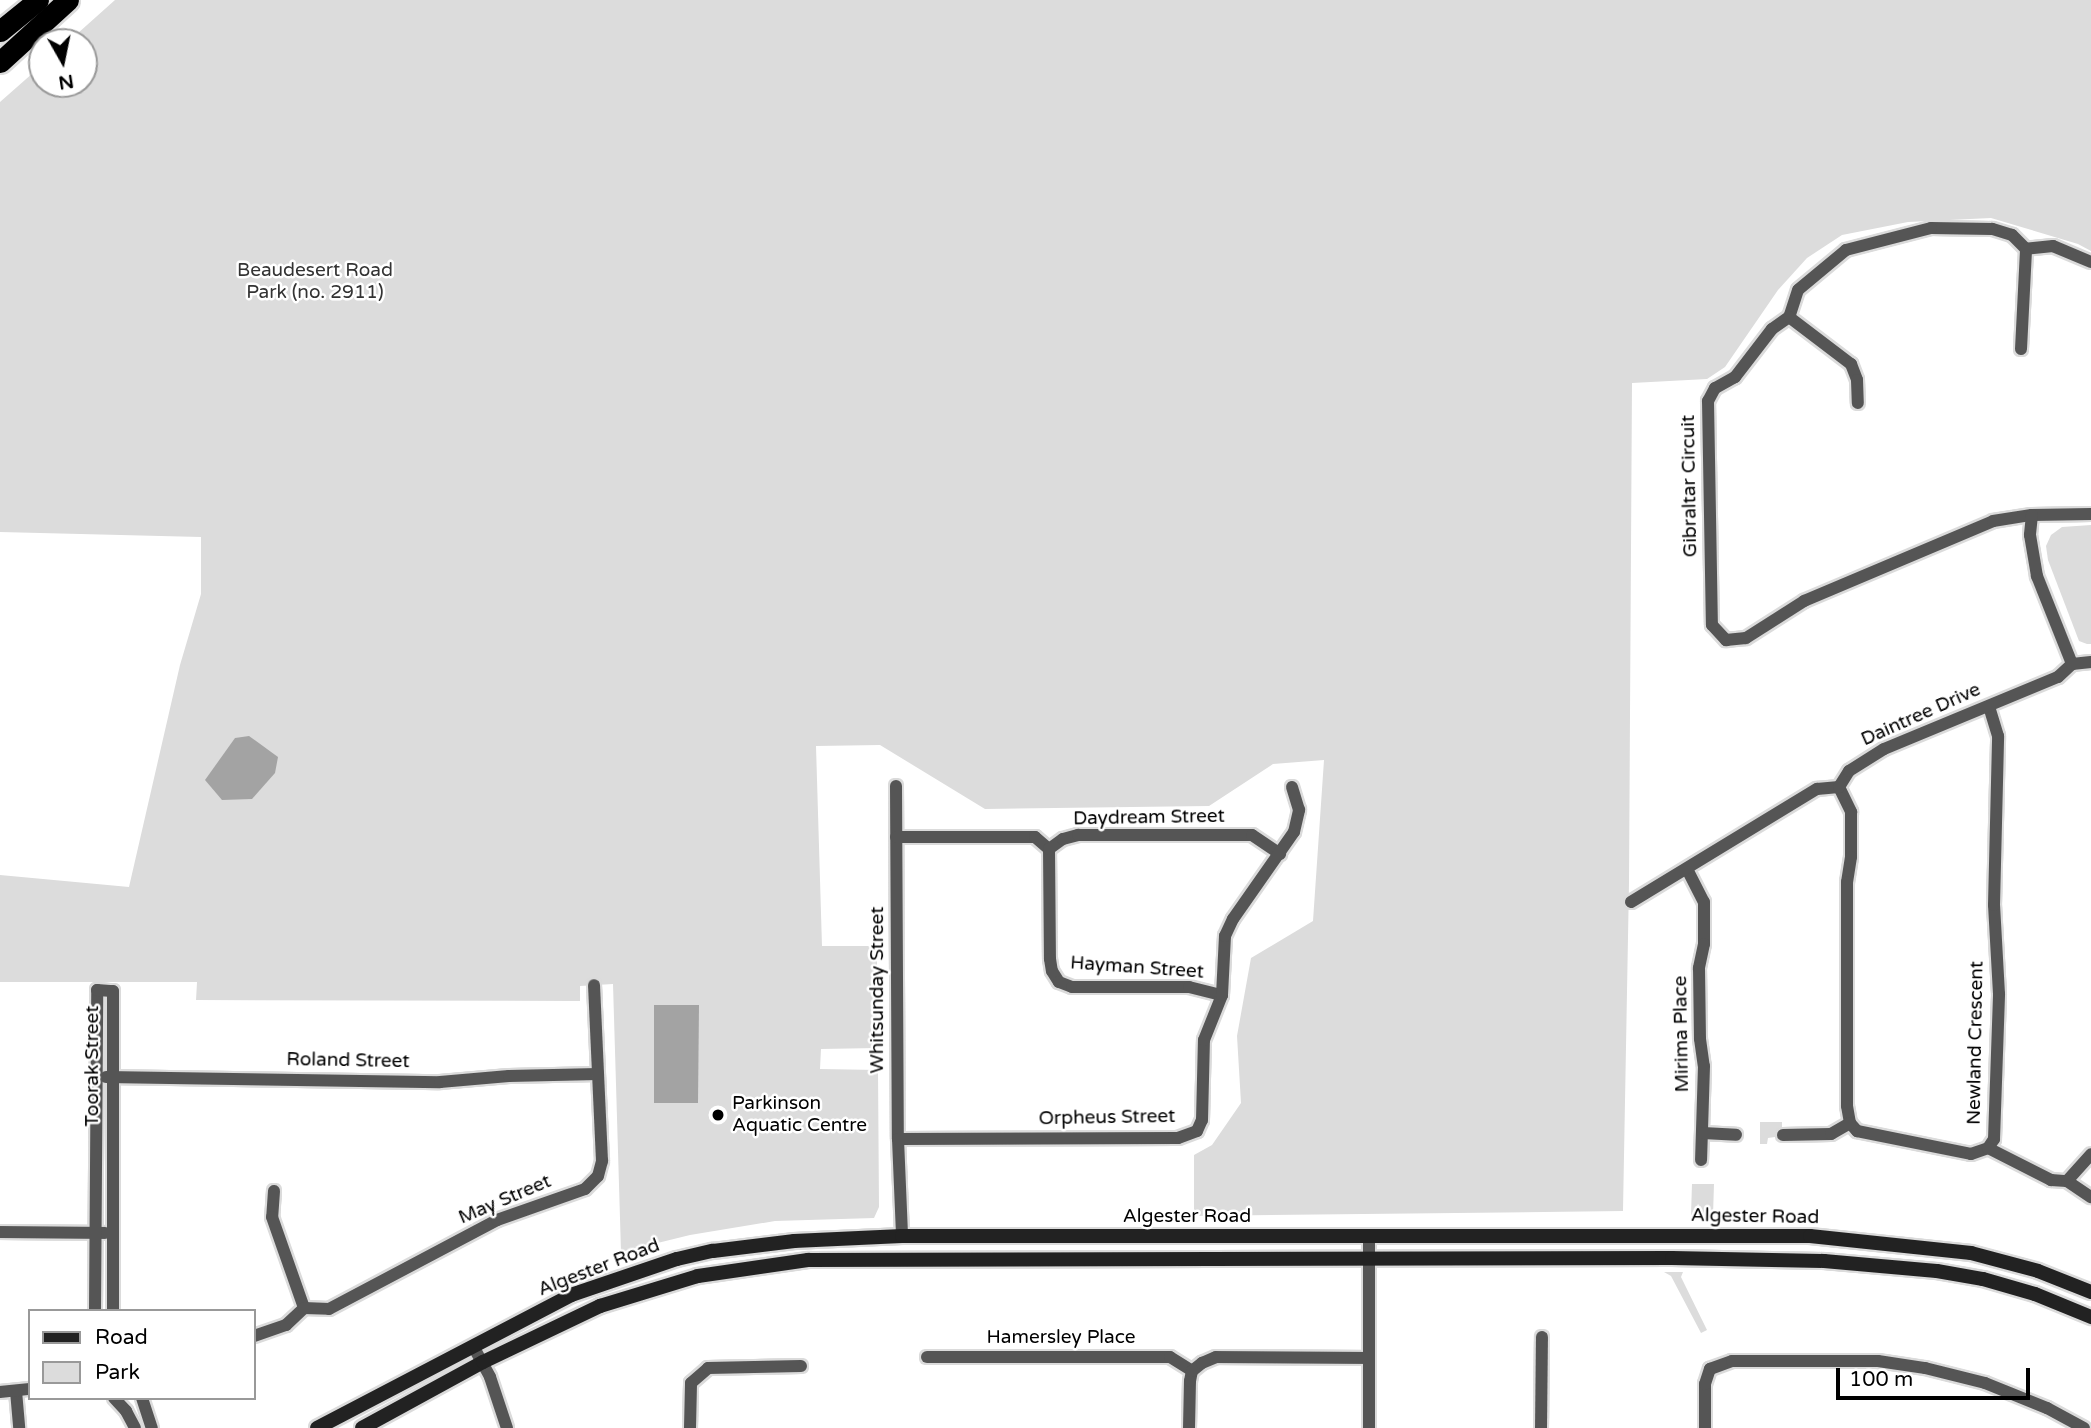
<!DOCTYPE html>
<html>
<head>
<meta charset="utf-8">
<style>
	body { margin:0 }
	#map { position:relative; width:2091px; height:1428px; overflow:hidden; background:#fff; font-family:"Varela Round",sans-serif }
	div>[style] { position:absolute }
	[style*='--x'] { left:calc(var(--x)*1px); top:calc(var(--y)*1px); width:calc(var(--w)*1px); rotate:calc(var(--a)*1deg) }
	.green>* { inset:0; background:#dcdcdc }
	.water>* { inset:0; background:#a3a3a3 }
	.roads { filter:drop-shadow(2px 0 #dbdbdb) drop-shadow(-2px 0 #dbdbdb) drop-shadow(0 2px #dbdbdb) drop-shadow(0 -2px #dbdbdb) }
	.street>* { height:12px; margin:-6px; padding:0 6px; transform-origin:6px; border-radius:6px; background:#555 }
	.secondary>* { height:14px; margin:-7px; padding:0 7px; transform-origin:7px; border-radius:7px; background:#222 }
	.highway>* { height:21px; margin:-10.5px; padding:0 10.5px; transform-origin:10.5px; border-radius:10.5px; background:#000 }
	.dots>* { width:19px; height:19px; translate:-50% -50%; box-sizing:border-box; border:4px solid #fff; border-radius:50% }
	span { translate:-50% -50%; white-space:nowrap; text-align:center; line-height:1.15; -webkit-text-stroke:5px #fff; paint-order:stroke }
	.park-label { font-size:19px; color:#333 }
	.street-label { font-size:19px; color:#000 }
	.poi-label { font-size:19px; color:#000 }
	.left { translate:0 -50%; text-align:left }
	.legend { position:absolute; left:28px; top:1309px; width:228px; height:91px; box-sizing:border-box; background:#fff; border:2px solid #999; margin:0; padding:9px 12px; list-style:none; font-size:21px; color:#000 }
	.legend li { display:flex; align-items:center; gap:14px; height:35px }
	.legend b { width:35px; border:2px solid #999 }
	.north { position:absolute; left:28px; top:28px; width:70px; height:70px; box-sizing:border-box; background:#fff; border:2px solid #999; border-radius:50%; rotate:171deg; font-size:19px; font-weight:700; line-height:28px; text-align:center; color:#000 }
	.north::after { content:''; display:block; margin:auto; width:24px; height:32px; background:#000; clip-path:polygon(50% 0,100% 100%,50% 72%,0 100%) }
	.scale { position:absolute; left:1836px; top:1368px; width:194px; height:32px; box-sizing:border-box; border:4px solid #000; border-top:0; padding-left:9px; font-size:21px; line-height:24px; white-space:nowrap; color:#000; -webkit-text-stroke:5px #fff; paint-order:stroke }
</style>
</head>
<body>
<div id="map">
	<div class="green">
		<i style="clip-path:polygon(115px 0,2091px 0,2091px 251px,2078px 244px,1991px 218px,1908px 222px,1842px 235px,1807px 258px,1778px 290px,1725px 367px,1707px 379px,1632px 383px,1629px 883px,1623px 1211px,1194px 1216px,1194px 1155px,1212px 1145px,1241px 1103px,1237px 1036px,1251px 958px,1313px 921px,1324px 760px,1273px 764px,1209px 806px,985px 809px,880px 745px,816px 746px,822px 946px,877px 946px,877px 1048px,821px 1049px,820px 1069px,878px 1070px,879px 1207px,874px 1218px,775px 1221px,690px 1235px,621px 1252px,613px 984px,580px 986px,580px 1001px,196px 1000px,197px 982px,0 982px,0 875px,129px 887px,180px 665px,201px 594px,201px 537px,0 532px,0 102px,42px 65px,42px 84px,84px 84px,84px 42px,68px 42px)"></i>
		<i style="clip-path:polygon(2091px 525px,2091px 644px,2087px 644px,2079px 641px,2048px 560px,2046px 546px,2051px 535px,2062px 527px)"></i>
		<i style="clip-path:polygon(1760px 1122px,1782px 1122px,1782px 1136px,1768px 1138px,1767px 1144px,1760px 1144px)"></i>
		<i style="clip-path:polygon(1692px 1184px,1714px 1184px,1713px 1215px,1691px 1215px)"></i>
		<i style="clip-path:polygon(1664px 1272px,1683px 1272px,1681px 1277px,1707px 1330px,1701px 1333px,1671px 1276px)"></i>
	</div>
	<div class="water">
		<i style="clip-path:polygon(249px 736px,278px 757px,275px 773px,252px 799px,222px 800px,205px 780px,235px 738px)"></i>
		<i style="clip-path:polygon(654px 1005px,699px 1005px,698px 1103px,654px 1103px)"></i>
	</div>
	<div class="roads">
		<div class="street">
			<i style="--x:2091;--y:262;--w:41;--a:-157.2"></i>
			<i style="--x:2053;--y:246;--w:27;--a:174"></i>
			<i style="--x:2026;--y:249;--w:20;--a:-135"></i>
			<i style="--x:2012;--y:235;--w:21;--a:-163"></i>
			<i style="--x:1992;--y:229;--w:61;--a:-179.1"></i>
			<i style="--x:1931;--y:228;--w:88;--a:165.5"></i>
			<i style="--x:1846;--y:250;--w:62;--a:140.2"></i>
			<i style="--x:1798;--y:290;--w:28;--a:108"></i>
			<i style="--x:1789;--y:317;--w:21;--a:145"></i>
			<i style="--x:1772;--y:329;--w:61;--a:127.6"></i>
			<i style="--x:1735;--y:377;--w:23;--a:151"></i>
			<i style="--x:1715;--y:388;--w:15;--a:118"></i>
			<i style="--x:1708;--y:401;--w:224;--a:89"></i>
			<i style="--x:1712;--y:625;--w:21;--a:47"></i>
			<i style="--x:1726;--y:640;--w:20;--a:-6"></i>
			<i style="--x:1746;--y:638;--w:69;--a:-32.5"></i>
			<i style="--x:1804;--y:601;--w:205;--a:-22.9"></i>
			<i style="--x:1993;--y:521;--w:39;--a:-9"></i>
			<i style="--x:2032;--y:515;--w:59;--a:-1"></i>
			<i style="--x:1789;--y:317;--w:78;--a:37.2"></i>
			<i style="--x:1851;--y:364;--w:17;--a:69"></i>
			<i style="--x:1857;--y:380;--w:23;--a:88"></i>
			<i style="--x:2021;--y:349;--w:100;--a:-87.1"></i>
			<i style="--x:2032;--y:515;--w:20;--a:96"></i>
			<i style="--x:2030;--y:535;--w:42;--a:80.3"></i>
			<i style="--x:2037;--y:576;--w:95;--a:68.3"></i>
			<i style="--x:896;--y:786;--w:353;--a:89.7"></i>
			<i style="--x:898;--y:1139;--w:97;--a:87.6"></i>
			<i style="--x:1839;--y:787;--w:28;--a:64"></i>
			<i style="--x:1851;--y:812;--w:45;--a:90"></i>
			<i style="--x:1851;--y:857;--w:25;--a:99"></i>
			<i style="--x:1847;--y:882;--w:224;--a:90"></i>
			<i style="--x:1847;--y:1106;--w:17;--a:80"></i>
			<i style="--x:1850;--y:1123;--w:11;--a:49"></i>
			<i style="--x:1857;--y:1131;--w:116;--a:11.4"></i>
			<i style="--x:1971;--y:1154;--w:18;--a:-19"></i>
			<i style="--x:1988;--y:1148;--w:11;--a:-56"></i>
			<i style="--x:1994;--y:1139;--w:145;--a:-88"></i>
			<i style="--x:1999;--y:994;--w:89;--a:-93.2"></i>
			<i style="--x:1994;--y:905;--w:169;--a:-88.6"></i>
			<i style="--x:1998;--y:736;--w:31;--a:-107"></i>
			<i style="--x:896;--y:837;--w:139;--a:0"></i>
			<i style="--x:1035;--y:837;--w:18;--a:41"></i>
			<i style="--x:1049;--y:849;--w:110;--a:89.5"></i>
			<i style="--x:1050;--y:959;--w:12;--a:81"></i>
			<i style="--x:1052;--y:971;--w:13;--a:58"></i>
			<i style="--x:1059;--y:982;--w:14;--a:21"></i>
			<i style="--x:1072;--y:987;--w:117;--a:0"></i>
			<i style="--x:1189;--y:987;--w:34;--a:14"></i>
			<i style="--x:1049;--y:849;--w:17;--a:-36"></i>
			<i style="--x:1063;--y:839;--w:16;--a:-15"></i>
			<i style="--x:1078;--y:835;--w:174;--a:0"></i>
			<i style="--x:1252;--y:835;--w:34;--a:34"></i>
			<i style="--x:1687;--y:869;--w:37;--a:63"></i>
			<i style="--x:1704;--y:902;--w:42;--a:90"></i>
			<i style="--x:1704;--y:944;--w:25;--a:102"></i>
			<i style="--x:1699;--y:968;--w:71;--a:89.2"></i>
			<i style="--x:1700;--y:1039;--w:27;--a:82"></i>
			<i style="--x:1704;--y:1066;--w:94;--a:91.8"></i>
			<i style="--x:1631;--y:902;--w:218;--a:-31.3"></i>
			<i style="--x:1817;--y:789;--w:22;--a:-5"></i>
			<i style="--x:1839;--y:787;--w:19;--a:-58"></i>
			<i style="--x:1849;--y:771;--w:41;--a:-32.2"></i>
			<i style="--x:1884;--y:749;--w:188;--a:-22.5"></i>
			<i style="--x:2058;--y:677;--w:19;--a:-43"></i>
			<i style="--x:2072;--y:664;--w:19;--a:-6"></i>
			<i style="--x:106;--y:1077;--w:334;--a:0.9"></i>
			<i style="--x:440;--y:1082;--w:69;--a:-5"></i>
			<i style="--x:509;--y:1076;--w:89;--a:-1.3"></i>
			<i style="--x:1703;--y:1133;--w:33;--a:3"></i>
			<i style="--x:1783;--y:1135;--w:48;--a:-1.2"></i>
			<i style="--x:1831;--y:1134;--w:22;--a:-30"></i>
			<i style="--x:898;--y:1139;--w:280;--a:-0.2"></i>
			<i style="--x:1178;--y:1138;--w:20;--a:-20"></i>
			<i style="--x:1197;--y:1131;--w:12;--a:-66"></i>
			<i style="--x:1202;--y:1120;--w:80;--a:-88.6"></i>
			<i style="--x:1204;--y:1040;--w:48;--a:-68.2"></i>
			<i style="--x:1222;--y:995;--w:59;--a:-87.1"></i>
			<i style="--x:1225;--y:936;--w:19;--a:-65"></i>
			<i style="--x:1233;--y:919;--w:106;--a:-55"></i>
			<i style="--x:1294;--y:832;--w:23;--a:-77"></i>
			<i style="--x:1299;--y:810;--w:24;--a:-107"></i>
			<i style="--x:1988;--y:1148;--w:71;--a:26.9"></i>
			<i style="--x:2051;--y:1180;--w:16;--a:4"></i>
			<i style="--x:2067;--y:1181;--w:36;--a:-48"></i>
			<i style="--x:2067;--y:1181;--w:29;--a:34"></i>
			<i style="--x:274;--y:1191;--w:26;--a:94"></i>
			<i style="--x:272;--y:1217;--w:96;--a:70.6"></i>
			<i style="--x:0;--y:1232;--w:105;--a:0.5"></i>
			<i style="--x:95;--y:1311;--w:321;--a:-89.6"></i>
			<i style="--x:97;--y:990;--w:16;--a:4"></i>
			<i style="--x:113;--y:991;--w:320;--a:90"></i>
			<i style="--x:254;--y:1336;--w:34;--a:-19"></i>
			<i style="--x:286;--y:1325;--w:25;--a:-43"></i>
			<i style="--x:304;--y:1308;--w:25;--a:2"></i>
			<i style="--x:329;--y:1309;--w:190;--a:-27.9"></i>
			<i style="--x:497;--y:1220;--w:93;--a:-19.4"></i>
			<i style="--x:585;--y:1189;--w:18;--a:-45"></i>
			<i style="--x:598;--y:1176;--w:16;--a:-75"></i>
			<i style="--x:602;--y:1161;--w:176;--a:-92.6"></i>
			<i style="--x:473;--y:1346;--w:35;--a:61"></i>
			<i style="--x:490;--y:1377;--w:54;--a:71.6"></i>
			<i style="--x:927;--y:1357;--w:243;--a:0"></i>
			<i style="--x:1170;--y:1357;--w:26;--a:32"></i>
			<i style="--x:16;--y:1391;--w:37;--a:85"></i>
			<i style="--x:0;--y:1392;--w:30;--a:-6"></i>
			<i style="--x:114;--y:1398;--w:18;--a:47"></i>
			<i style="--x:126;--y:1411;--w:19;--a:62"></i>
			<i style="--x:142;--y:1398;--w:32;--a:72"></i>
			<i style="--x:690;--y:1428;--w:45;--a:-88.7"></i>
			<i style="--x:691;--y:1383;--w:23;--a:-41"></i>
			<i style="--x:708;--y:1368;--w:93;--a:-1.2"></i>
			<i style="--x:1189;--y:1428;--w:47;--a:-88.8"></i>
			<i style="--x:1190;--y:1381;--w:10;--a:-79"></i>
			<i style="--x:1192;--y:1371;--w:13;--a:-39"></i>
			<i style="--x:1202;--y:1363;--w:15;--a:-23"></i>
			<i style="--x:1216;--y:1357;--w:153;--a:0.4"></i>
			<i style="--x:1369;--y:1428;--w:192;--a:-90"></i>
			<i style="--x:1541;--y:1428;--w:91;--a:-89.4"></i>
			<i style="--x:1705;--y:1428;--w:44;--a:-90"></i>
			<i style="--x:1705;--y:1384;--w:16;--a:-72"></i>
			<i style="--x:1710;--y:1369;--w:23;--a:-20"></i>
			<i style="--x:1732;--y:1361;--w:146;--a:0"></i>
			<i style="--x:1878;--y:1361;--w:48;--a:8.5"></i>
			<i style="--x:1925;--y:1368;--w:62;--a:14"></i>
			<i style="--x:1985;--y:1383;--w:67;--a:22"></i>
			<i style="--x:2047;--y:1408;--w:42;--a:28.4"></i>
		</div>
		<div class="secondary">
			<i style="--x:317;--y:1428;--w:287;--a:-27.6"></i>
			<i style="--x:571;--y:1295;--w:112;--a:-18.8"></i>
			<i style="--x:677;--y:1259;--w:37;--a:-13"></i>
			<i style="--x:713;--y:1251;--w:82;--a:-7"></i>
			<i style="--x:794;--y:1241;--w:108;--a:-2.7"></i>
			<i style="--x:902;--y:1236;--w:908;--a:0"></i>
			<i style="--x:1810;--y:1236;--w:162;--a:6"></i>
			<i style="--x:1971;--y:1253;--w:69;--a:15"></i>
			<i style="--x:2038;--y:1271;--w:57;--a:21.6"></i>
			<i style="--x:362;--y:1428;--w:138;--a:-28.6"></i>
			<i style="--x:483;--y:1362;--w:130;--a:-25.6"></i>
			<i style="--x:600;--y:1306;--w:102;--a:-17"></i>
			<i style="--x:698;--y:1276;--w:111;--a:-8.3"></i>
			<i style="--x:808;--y:1260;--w:864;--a:-0.13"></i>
			<i style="--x:1672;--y:1258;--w:152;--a:1.1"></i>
			<i style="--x:1824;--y:1261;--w:113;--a:5.1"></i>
			<i style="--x:1937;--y:1271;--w:47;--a:9.9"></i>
			<i style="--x:1983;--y:1279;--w:54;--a:16.1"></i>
			<i style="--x:2035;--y:1294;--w:61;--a:22.3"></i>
		</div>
		<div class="highway">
			<i style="--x:0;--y:31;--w:49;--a:-39.2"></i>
			<i style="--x:0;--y:62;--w:92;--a:-42.4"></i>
		</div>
	</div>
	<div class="dots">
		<i style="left:718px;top:1115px;background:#000"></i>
	</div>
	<div class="park-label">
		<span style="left:315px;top:282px">Beaudesert Road<br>Park (no. 2911)</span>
	</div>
	<div class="street-label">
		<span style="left:1690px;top:486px;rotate:-91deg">Gibraltar Circuit</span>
		<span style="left:1921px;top:715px;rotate:-24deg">Daintree Drive</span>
		<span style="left:1149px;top:818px;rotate:-1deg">Daydream Street</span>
		<span style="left:1137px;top:968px;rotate:4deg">Hayman Street</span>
		<span style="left:878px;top:990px;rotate:-90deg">Whitsunday Street</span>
		<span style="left:1682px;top:1034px;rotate:-91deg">Mirima Place</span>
		<span style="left:1976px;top:1043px;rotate:-89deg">Newland Crescent</span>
		<span style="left:348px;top:1061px;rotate:1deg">Roland Street</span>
		<span style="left:93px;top:1066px;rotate:-90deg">Toorak Street</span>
		<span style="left:1107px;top:1118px;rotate:-1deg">Orpheus Street</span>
		<span style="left:505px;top:1200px;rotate:-23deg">May Street</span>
		<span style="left:1187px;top:1217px">Algester Road</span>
		<span style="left:1755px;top:1217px;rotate:1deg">Algester Road</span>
		<span style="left:599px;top:1268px;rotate:-21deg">Algester Road</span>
		<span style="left:1061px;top:1338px">Hamersley Place</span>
	</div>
	<div class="poi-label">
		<span class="left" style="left:732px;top:1115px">Parkinson<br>Aquatic Centre</span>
	</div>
	<ul class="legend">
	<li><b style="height:9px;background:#222"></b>Road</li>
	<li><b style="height:19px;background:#dcdcdc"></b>Park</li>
	</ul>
	<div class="north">N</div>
	<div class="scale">100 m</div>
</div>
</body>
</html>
